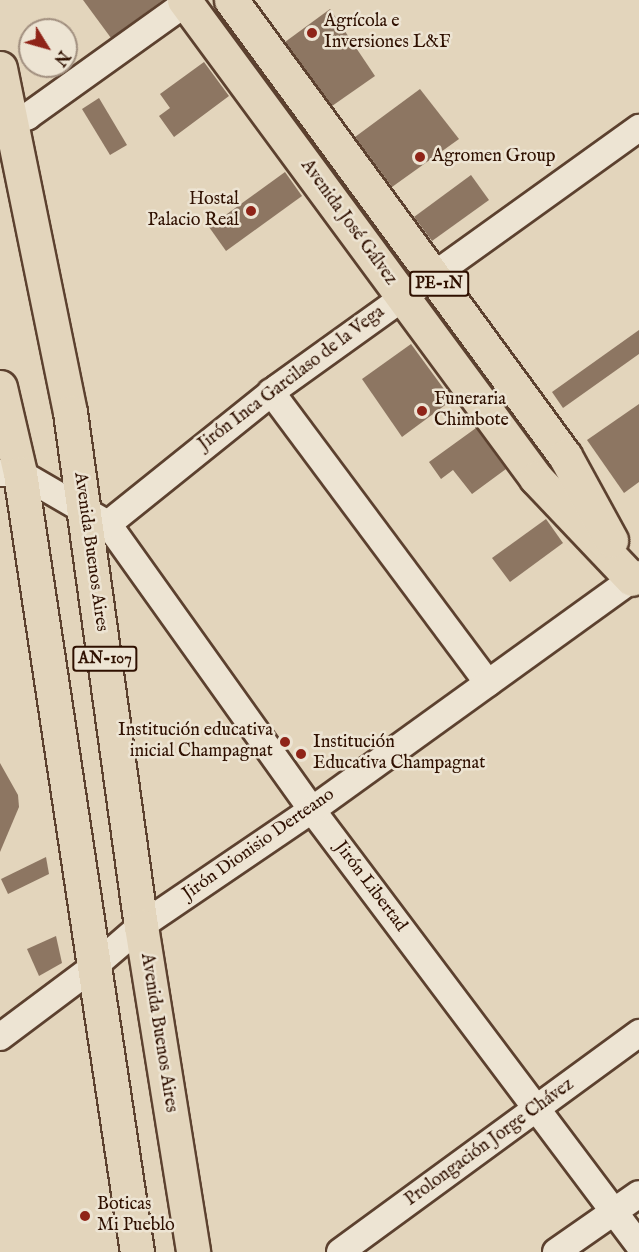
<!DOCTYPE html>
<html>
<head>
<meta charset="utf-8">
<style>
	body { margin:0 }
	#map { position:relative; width:639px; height:1252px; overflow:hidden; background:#e3d5bc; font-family:"IM FELL English",serif }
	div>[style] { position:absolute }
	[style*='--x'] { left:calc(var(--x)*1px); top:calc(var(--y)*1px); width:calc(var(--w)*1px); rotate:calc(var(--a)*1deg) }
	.building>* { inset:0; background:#8d7662 }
	.roads { filter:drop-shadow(2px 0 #5c412f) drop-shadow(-2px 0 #5c412f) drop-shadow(0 2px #5c412f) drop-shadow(0 -2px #5c412f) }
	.minor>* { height:26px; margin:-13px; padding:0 13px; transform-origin:13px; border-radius:13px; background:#ede4d3 }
	.major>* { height:33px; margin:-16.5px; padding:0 16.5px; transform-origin:16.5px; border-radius:16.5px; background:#e3d5bc }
	.highway>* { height:33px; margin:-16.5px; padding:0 16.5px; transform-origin:16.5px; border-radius:16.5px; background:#e3d5bc }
	.dots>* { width:16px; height:16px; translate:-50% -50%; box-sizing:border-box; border:3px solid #ede4d3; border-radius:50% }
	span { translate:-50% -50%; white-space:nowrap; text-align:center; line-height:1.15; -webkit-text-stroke:5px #ede4d3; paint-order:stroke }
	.shield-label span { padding:2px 4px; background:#ede4d3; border:2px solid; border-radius:4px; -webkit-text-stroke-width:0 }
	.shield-label { font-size:16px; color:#2f1000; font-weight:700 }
	.poi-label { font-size:18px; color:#2f1000 }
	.left { translate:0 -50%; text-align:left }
	.right { translate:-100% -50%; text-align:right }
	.street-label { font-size:18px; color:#2f1000 }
	.north { position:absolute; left:18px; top:18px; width:60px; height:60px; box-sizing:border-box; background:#ede4d3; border:2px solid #a18f7f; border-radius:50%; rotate:127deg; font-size:16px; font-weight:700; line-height:24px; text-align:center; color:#2f1000 }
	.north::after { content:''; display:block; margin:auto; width:21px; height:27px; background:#8f2418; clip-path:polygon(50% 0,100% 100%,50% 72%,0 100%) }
</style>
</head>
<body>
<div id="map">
	<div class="building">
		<i style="clip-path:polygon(83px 0,163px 0,111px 38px)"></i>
		<i style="clip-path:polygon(330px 9px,375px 76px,332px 106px,285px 42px)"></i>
		<i style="clip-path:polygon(204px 62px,229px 96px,174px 137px,159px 116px,170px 108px,160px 94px)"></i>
		<i style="clip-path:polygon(420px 89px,459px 139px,392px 187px,355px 137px)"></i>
		<i style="clip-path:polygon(99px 98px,127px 145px,110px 155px,82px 109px)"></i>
		<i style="clip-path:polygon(285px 172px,302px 196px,226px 251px,209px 227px)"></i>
		<i style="clip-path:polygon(471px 175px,489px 200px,432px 241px,414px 217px)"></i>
		<i style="clip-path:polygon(639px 330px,639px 354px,563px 408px,552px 392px)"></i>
		<i style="clip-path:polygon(411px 344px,452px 400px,402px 437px,362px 379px)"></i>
		<i style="clip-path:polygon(639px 404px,639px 482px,624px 493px,587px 440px)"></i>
		<i style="clip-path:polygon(476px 428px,506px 469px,472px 494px,453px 470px,441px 479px,429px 462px)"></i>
		<i style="clip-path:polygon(546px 519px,563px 543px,510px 582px,492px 558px)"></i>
		<i style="clip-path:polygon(0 763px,18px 795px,19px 807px,0 852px)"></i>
		<i style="clip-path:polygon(46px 857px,49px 874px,8px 894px,1px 879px)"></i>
		<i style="clip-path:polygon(56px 936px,62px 963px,39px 976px,27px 949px)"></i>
	</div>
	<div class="roads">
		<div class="minor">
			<i style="--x:0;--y:127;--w:30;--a:-21"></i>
			<i style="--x:28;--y:116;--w:199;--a:-35.6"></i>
			<i style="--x:271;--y:392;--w:363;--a:53.3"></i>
			<i style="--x:0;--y:473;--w:20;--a:0"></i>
			<i style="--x:20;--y:473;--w:102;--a:30.1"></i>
			<i style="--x:108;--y:524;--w:351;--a:54.5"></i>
			<i style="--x:312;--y:810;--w:544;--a:53.07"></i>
			<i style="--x:108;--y:524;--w:217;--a:-38.8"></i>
			<i style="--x:277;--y:388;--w:446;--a:-35.7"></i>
			<i style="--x:0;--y:1037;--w:114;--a:-36.8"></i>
			<i style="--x:91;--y:969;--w:66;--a:-40.7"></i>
			<i style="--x:141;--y:926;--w:207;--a:-34.2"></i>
			<i style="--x:312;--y:810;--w:403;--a:-35.8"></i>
			<i style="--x:340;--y:1252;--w:371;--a:-36.2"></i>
			<i style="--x:556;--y:1252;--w:101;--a:-34.9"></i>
		</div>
		<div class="major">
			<i style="--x:0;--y:68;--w:351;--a:78.5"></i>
			<i style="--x:70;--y:412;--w:519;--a:82.14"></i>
			<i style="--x:141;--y:926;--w:330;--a:80.9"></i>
			<i style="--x:0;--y:387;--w:88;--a:76.9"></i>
			<i style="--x:20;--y:473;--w:788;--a:81.46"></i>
		</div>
		<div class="highway">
			<i style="--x:184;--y:0;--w:594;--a:53.63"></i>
			<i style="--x:536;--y:478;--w:139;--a:46.5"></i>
			<i style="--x:231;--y:0;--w:565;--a:53.78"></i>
			<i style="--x:565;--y:456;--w:96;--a:61.3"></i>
		</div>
	</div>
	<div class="dots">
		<i style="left:312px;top:33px;background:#8f2418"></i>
		<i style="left:420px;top:157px;background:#8f2418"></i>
		<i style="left:251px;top:211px;background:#8f2418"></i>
		<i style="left:422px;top:411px;background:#8f2418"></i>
		<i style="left:285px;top:742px;background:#8f2418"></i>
		<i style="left:301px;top:754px;background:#8f2418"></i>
		<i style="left:85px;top:1216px;background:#8f2418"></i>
	</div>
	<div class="shield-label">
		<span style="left:439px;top:284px">PE-1N</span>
		<span style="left:105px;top:659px">AN-107</span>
	</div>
	<div class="poi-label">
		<span class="left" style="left:324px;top:33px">Agrícola e<br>Inversiones L&amp;F</span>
		<span class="left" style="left:432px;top:157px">Agromen Group</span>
		<span class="right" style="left:239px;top:211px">Hostal<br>Palacio Real</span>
		<span class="left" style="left:434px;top:411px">Funeraria<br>Chimbote</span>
		<span class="right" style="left:273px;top:742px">Institución educativa<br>inicial Champagnat</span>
		<span class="left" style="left:313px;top:754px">Institución<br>Educativa Champagnat</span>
		<span class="left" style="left:97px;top:1216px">Boticas<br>Mi Pueblo</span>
	</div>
	<div class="street-label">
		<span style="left:348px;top:223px;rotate:54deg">Avenida José Gálvez</span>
		<span style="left:292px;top:379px;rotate:-37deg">Jirón Inca Garcilaso de la Vega</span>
		<span style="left:90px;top:552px;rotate:82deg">Avenida Buenos Aires</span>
		<span style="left:259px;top:845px;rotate:-35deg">Jirón Dionisio Derteano</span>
		<span style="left:370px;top:887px;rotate:53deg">Jirón Libertad</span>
		<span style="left:158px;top:1033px;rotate:81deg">Avenida Buenos Aires</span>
		<span style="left:490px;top:1143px;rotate:-36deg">Prolongación Jorge Chávez</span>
	</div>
	<div class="north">N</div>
</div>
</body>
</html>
